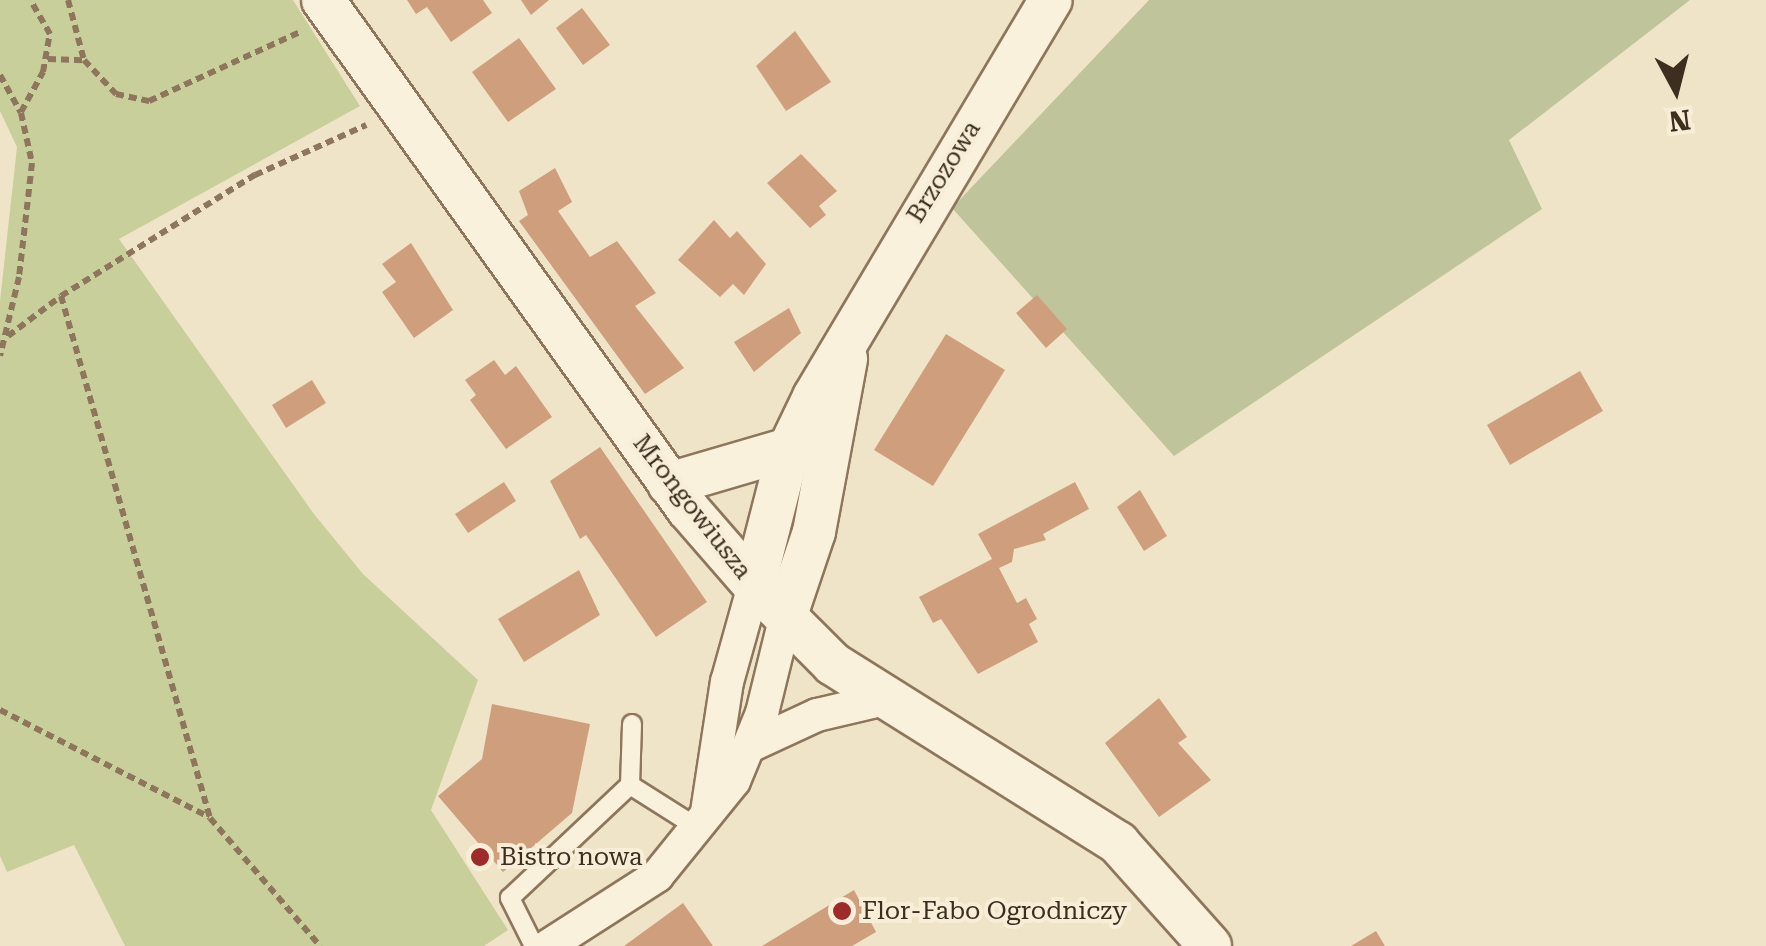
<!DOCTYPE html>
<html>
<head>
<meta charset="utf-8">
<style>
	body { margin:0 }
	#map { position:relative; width:1766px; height:946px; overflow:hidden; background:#f0e4c8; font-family:"Roboto Serif",serif }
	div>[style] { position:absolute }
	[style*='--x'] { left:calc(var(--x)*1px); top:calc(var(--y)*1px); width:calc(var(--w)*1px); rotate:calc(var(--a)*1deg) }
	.green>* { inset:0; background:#c9cf9b }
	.cemetery>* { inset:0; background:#bfc49a }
	.building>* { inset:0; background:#cf9f7d }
	.path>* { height:6px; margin-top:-3px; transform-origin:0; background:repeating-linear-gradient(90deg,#8d765c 0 8px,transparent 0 13px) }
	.roads { filter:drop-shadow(2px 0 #8d765c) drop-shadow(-2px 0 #8d765c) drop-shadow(0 2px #8d765c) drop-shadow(0 -2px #8d765c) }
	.service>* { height:18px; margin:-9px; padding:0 9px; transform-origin:9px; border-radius:9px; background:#faf1dc }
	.minor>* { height:32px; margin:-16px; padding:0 16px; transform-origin:16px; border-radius:16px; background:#faf1dc }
	.tertiary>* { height:42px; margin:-21px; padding:0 21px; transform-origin:21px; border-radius:21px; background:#faf1dc }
	.dots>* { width:28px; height:28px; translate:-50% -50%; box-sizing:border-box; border:5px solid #f7eed8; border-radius:50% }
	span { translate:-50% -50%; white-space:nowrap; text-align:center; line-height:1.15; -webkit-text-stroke:8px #f7eed8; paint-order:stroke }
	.street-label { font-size:25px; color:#3d2e20 }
	.poi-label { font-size:25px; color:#3d2e20 }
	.left { translate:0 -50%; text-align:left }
	.north { position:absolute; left:1626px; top:40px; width:100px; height:100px; -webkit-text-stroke:8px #f7eed8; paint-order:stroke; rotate:173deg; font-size:28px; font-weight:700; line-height:40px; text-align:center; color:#3d2e20 }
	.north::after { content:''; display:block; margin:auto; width:35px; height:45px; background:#3d2e20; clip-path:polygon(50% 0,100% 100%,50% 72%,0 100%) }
</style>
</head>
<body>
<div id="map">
	<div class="green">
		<i style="clip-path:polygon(0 0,293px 0,360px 106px,119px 239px,314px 514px,363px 574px,478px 680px,431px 810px,508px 930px,484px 946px,125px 946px,74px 845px,7px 872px,0 856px,0 301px,17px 147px,0 111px)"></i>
	</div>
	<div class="cemetery">
		<i style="clip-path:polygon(1149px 0,1690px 0,1509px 140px,1542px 209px,1174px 456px,952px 208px)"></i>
	</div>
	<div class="building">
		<i style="clip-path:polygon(407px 0,483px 0,492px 13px,451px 42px,427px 7px,416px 14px)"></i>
		<i style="clip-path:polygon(521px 0,549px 0,531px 15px)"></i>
		<i style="clip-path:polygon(582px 8px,610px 45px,583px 65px,556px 28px)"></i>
		<i style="clip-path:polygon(795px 31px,831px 82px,786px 111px,756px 66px)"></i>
		<i style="clip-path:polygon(519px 38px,556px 89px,508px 122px,472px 72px)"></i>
		<i style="clip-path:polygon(801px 154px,837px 191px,819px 206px,826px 215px,810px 228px,767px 183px)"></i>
		<i style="clip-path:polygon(555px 168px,572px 202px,558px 211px,590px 257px,617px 241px,656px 293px,635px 306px,684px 368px,645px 394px,519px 221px,528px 215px,519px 191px)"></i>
		<i style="clip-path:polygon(714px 220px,730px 238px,737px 231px,766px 264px,744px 295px,733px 284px,720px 297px,678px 260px)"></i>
		<i style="clip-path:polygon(411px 243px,453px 310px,414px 338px,382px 292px,396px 282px,382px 264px)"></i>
		<i style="clip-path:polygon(1037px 295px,1067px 329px,1046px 348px,1016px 313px)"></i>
		<i style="clip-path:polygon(789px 308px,801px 333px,754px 372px,734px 342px)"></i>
		<i style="clip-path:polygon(946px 334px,1005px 370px,933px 486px,874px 450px)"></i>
		<i style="clip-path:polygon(494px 360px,505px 375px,516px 366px,552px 417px,506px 449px,470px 400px,476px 395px,465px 380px)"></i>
		<i style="clip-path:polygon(1580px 371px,1603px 411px,1510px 465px,1487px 425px)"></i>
		<i style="clip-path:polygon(312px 380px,326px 403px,286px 428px,272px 405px)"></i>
		<i style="clip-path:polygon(600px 447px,707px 602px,656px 637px,586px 535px,580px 539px,550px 481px)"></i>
		<i style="clip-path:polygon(504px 482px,516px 501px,468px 533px,455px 514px)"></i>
		<i style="clip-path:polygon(1075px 482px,1089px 509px,1043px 534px,1046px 540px,1014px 549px,1012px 562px,999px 568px,1017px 603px,1026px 598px,1037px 619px,1029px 624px,1038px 642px,978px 674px,941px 619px,933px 623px,919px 597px,992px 559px,978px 534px)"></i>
		<i style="clip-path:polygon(1140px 490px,1167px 536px,1144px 551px,1117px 507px)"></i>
		<i style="clip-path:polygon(579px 570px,600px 615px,524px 662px,498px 619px)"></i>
		<i style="clip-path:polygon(1159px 698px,1187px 737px,1178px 743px,1211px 780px,1159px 817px,1105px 743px)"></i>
		<i style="clip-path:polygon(492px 704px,590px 724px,572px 813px,503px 872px,438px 796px,482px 759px)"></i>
		<i style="clip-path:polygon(854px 890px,876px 932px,852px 946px,762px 946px)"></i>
		<i style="clip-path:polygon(683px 903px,713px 946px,624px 946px)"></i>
		<i style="clip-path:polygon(1376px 931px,1385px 946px,1351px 946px)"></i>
	</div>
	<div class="path">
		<i style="--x:68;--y:0;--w:62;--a:75.1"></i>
		<i style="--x:84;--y:60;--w:47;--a:46.7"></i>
		<i style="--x:116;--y:94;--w:34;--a:12"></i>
		<i style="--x:149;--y:101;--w:166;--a:-24.6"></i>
		<i style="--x:48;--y:59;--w:36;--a:2"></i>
		<i style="--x:0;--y:75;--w:43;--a:61.1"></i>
		<i style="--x:21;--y:113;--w:51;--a:77.6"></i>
		<i style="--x:32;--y:163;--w:115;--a:96.5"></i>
		<i style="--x:19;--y:277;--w:81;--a:103.5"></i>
		<i style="--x:21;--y:112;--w:46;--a:-61.2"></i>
		<i style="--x:43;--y:72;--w:39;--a:-80"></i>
		<i style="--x:50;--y:34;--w:39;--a:-120"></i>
		<i style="--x:61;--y:296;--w:543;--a:74.07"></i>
		<i style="--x:210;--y:818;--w:169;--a:49.3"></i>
		<i style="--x:8;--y:336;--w:66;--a:-37"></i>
		<i style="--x:61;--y:296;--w:229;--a:-32"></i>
		<i style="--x:255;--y:175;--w:122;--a:-24.2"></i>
		<i style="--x:0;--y:710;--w:235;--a:27.1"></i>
	</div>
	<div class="roads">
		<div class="service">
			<i style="--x:630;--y:785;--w:61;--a:-88.1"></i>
			<i style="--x:534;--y:946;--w:54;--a:-116.6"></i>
			<i style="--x:510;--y:898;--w:165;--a:-43.3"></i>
			<i style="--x:630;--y:785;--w:80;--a:32.3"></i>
		</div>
		<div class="minor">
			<i style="--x:752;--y:745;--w:72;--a:-24.8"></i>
			<i style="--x:817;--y:715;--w:70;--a:-13.2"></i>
			<i style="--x:707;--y:812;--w:132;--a:-81.3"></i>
			<i style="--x:727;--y:682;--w:101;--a:-74.4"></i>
			<i style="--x:548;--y:946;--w:130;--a:-32.7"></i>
			<i style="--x:657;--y:876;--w:122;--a:-51"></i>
			<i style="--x:734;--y:781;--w:74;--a:-67.6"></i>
			<i style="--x:762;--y:713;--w:101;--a:-76.2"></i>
		</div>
		<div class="tertiary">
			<i style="--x:323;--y:0;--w:626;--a:54.36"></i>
			<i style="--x:688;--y:509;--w:101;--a:49"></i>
			<i style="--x:754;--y:585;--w:112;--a:45"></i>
			<i style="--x:833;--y:664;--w:337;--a:32.1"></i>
			<i style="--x:1118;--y:843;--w:138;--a:48.2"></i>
			<i style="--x:669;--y:484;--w:125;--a:-16.3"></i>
			<i style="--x:754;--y:585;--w:140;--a:-75.6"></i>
			<i style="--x:789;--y:449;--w:58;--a:-64.3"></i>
			<i style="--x:814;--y:397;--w:462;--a:-59.2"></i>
			<i style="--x:786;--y:615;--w:88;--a:-71.4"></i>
			<i style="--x:814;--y:532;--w:176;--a:-79.5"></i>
		</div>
	</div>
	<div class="dots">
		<i style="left:480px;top:857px;background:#9e2a2b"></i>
		<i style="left:842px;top:911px;background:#9e2a2b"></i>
	</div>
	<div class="street-label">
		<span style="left:944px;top:172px;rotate:-58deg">Brzozowa</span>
		<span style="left:692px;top:507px;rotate:52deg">Mrongowiusza</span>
	</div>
	<div class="poi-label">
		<span class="left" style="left:500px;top:857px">Bistro nowa</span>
		<span class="left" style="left:862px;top:911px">Flor-Fabo Ogrodniczy</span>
	</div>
	<div class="north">N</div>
</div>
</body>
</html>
